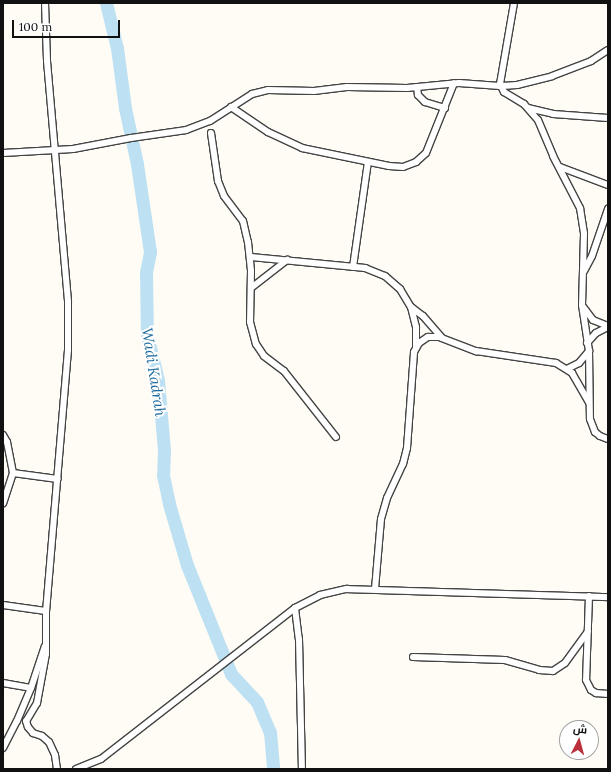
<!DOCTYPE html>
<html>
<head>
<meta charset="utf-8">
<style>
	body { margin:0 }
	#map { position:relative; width:611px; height:772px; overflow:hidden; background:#fefcf5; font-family:Lora,Cairo,serif }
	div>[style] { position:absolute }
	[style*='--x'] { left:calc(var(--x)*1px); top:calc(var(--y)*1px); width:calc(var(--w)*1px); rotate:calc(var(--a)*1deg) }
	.river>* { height:13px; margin:-6.5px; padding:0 6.5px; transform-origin:6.5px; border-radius:6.5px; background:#bde1f3 }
	.roads { filter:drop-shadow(1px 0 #444) drop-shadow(-1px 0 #444) drop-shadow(0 1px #444) drop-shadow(0 -1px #444) }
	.minor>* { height:6px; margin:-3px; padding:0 3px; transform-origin:3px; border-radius:3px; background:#fff }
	span { translate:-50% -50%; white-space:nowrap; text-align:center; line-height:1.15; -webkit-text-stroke:4px #fff; paint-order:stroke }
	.water-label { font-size:15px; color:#206c9d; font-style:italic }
	.frame { position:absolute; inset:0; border:4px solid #111; pointer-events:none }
	.north { position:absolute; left:559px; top:720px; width:40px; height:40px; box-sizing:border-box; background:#fff; border:1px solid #a0a0a0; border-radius:50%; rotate:6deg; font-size:11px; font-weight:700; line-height:16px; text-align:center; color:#111 }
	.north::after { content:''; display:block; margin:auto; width:14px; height:18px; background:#ba303c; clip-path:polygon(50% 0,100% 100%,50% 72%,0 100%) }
	.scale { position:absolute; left:12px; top:20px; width:108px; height:18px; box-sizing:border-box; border:2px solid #111; border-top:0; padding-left:5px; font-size:12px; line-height:14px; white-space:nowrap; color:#111; -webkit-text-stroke:3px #fff; paint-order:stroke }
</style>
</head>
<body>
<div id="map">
	<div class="river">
		<i style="--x:106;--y:3;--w:46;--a:76.3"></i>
		<i style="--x:117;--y:48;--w:61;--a:82.4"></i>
		<i style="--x:125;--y:108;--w:57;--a:77.9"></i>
		<i style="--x:137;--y:164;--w:89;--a:81.6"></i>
		<i style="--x:150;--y:252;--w:21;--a:101"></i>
		<i style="--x:146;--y:273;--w:62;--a:89.1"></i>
		<i style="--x:147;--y:335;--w:46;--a:76.3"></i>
		<i style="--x:158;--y:380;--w:70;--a:85.1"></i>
		<i style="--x:164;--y:450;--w:25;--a:92"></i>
		<i style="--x:163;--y:475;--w:30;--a:78"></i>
		<i style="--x:169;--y:504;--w:64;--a:73.6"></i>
		<i style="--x:187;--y:565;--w:118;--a:68"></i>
		<i style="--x:231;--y:674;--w:38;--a:47"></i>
		<i style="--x:257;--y:702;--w:33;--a:67"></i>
		<i style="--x:270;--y:732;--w:37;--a:85"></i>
	</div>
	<div class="roads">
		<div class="minor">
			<i style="--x:45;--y:3;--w:58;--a:88"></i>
			<i style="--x:47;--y:61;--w:242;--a:85"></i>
			<i style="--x:68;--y:302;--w:48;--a:90"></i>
			<i style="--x:68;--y:350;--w:262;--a:94.8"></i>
			<i style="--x:46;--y:611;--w:43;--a:90"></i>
			<i style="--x:46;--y:654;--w:50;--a:100.4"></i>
			<i style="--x:37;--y:703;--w:21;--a:121"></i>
			<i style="--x:26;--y:721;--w:6;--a:72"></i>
			<i style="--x:28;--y:727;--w:8;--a:50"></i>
			<i style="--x:33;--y:733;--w:9;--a:18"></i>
			<i style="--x:42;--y:736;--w:9;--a:41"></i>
			<i style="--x:49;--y:742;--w:14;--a:65"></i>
			<i style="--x:55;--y:755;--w:14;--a:82"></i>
			<i style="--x:514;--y:3;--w:82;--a:99.8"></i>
			<i style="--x:500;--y:84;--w:9;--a:63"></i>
			<i style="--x:504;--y:92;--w:23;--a:31"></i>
			<i style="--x:524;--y:104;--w:21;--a:49"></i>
			<i style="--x:538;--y:120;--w:39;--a:67"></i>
			<i style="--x:553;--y:156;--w:59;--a:62.6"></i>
			<i style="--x:580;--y:208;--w:26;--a:81"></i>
			<i style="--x:584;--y:234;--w:71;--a:91.6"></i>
			<i style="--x:582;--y:305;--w:47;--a:81.3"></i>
			<i style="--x:589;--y:351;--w:68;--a:89.2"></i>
			<i style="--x:590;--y:419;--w:14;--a:69"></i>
			<i style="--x:595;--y:432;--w:6;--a:39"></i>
			<i style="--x:600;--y:436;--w:9;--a:21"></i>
			<i style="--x:417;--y:87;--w:8;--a:83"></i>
			<i style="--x:418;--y:95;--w:10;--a:45"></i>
			<i style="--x:425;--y:102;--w:21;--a:17"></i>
			<i style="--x:231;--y:107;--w:45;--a:34"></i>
			<i style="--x:268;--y:132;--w:38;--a:25"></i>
			<i style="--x:302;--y:148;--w:89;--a:11.7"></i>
			<i style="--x:389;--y:166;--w:14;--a:4"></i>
			<i style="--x:403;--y:167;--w:14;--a:-21"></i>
			<i style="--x:416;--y:162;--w:13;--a:-42"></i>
			<i style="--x:426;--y:153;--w:75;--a:-68.2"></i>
			<i style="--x:528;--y:108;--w:26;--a:13"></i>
			<i style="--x:553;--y:114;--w:55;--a:4.2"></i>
			<i style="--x:211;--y:133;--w:49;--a:81.7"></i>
			<i style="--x:218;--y:181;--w:16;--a:68"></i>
			<i style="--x:224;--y:196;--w:31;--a:53"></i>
			<i style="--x:243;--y:221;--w:22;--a:77"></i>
			<i style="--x:248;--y:242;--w:29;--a:84"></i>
			<i style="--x:251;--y:271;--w:51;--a:91.1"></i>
			<i style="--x:250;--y:322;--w:23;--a:75"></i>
			<i style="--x:256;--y:344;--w:14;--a:56"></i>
			<i style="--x:264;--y:356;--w:25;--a:37"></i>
			<i style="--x:284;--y:371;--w:84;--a:51.8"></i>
			<i style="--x:3;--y:153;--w:70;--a:-3.3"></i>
			<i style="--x:73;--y:149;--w:59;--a:-10.7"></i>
			<i style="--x:131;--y:138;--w:56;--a:-8.3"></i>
			<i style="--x:186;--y:130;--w:26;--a:-21"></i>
			<i style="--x:210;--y:121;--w:50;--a:-32.7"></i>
			<i style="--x:252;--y:94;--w:16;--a:-14"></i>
			<i style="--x:268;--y:90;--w:46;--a:1.2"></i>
			<i style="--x:314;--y:91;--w:33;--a:-7"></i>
			<i style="--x:347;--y:87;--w:60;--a:1"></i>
			<i style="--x:407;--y:88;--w:52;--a:-5.5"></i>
			<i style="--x:459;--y:83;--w:41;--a:4.2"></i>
			<i style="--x:500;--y:86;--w:17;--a:-3"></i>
			<i style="--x:517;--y:85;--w:36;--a:-14"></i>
			<i style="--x:552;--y:76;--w:42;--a:-21"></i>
			<i style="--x:591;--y:61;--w:20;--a:-33"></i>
			<i style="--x:560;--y:167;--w:51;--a:20.6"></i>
			<i style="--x:251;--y:257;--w:115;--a:5.5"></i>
			<i style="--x:365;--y:268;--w:22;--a:22"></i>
			<i style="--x:385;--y:276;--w:20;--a:41"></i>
			<i style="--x:400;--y:289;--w:21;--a:59"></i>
			<i style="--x:411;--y:307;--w:21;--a:76"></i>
			<i style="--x:416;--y:327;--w:20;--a:90"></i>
			<i style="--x:353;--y:267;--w:106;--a:-81.9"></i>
			<i style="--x:584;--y:271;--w:17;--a:-62"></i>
			<i style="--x:592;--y:256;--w:50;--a:-71.2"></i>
			<i style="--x:251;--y:288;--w:46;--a:-37.9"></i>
			<i style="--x:411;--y:307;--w:15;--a:37"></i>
			<i style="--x:423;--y:316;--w:29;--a:49"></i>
			<i style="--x:584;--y:308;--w:15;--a:53"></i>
			<i style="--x:593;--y:320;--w:16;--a:22"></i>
			<i style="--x:587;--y:343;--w:13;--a:-48"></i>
			<i style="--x:596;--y:333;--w:13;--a:-27"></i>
			<i style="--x:567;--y:369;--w:13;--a:-27"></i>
			<i style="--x:579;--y:363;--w:16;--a:-50"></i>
			<i style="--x:3;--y:435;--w:8;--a:60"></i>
			<i style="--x:7;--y:442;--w:32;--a:79"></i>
			<i style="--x:13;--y:473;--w:32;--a:108"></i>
			<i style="--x:13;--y:473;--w:45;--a:7.6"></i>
			<i style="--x:375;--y:589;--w:70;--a:-85.1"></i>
			<i style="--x:381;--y:519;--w:22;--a:-74"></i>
			<i style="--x:387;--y:498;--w:38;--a:-65"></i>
			<i style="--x:403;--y:464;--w:16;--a:-76"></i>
			<i style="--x:407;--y:448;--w:96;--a:-85.8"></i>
			<i style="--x:414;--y:352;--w:10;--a:-61"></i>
			<i style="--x:419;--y:343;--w:11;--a:-34"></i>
			<i style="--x:428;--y:337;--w:11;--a:0"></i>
			<i style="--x:439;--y:337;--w:40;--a:21"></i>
			<i style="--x:476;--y:351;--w:81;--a:8.5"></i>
			<i style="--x:556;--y:363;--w:19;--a:32"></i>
			<i style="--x:572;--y:373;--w:34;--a:60"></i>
			<i style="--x:589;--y:596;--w:84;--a:92"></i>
			<i style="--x:586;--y:680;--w:11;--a:63"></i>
			<i style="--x:591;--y:690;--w:6;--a:31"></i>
			<i style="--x:596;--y:693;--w:12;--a:5"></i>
			<i style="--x:3;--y:605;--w:43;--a:7.9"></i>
			<i style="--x:295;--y:608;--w:31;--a:83"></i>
			<i style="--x:299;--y:639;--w:130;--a:88.7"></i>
			<i style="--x:413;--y:657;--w:92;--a:1.9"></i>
			<i style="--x:505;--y:660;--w:35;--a:16"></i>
			<i style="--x:539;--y:670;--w:14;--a:4"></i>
			<i style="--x:553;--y:671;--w:14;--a:-34"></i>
			<i style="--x:565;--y:663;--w:39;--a:-54"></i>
			<i style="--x:3;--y:683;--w:28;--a:10"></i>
			<i style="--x:3;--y:748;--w:30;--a:-63"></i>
			<i style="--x:17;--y:721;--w:36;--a:-67"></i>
			<i style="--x:31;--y:688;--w:44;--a:-71.6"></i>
			<i style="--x:76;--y:769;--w:27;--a:-22"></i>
			<i style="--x:101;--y:759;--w:246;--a:-37.9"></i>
			<i style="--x:295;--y:608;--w:28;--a:-27"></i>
			<i style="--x:320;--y:595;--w:28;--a:-13"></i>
			<i style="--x:347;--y:589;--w:261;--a:1.8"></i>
		</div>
	</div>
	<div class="water-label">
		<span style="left:154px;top:372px;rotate:81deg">Wadi Kadrah</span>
	</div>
	<div class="frame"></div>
	<div class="north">ش</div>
	<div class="scale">100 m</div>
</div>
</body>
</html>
